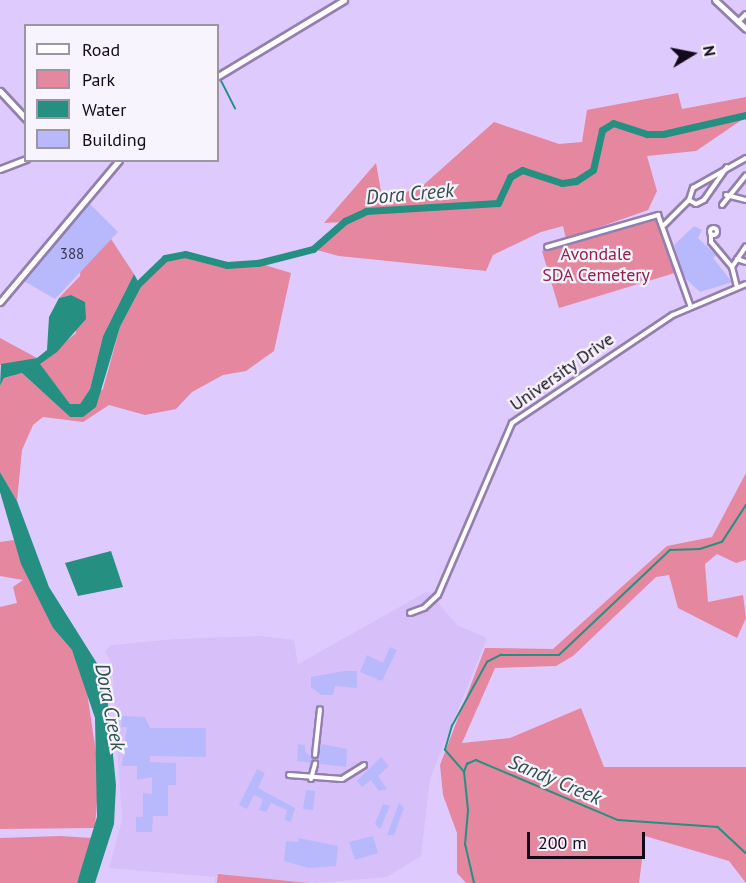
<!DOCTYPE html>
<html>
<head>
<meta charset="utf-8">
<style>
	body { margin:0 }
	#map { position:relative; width:746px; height:883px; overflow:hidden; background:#dfcafd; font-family:"PT Sans",sans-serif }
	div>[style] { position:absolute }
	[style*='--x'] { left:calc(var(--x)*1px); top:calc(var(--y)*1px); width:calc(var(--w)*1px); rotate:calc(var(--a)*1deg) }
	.built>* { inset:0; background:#d7bffa }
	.green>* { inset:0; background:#e4879f }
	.water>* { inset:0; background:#258f82 }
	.stream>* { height:1.5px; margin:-0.75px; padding:0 0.75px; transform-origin:0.75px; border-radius:0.75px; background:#258f82 }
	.river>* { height:7px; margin:-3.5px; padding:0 3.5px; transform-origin:3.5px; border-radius:3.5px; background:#258f82 }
	.building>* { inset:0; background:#b8b9fc }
	.roads { filter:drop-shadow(2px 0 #937fae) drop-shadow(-2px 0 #937fae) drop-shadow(0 2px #937fae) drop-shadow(0 -2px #937fae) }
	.street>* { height:4px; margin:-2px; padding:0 2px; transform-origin:2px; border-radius:2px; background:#fff }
	.street>.ring { margin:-2px; padding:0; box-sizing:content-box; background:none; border:4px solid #fff; border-radius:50% }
	.secondary>* { height:5px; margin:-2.5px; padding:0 2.5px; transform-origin:2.5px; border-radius:2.5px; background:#fff }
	span { translate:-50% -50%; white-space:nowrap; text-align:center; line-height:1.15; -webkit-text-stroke:4.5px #f8f4fe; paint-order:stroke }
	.number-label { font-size:15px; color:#3c3653 }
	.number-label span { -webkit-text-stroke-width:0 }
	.park-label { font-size:18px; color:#90204a }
	.street-label { font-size:18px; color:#120a1b }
	.water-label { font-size:20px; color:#2f4e49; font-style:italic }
	.legend { position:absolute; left:24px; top:24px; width:195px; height:138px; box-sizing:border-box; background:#f8f4fe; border:2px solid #9c96a3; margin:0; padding:8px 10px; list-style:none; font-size:18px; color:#120a1b }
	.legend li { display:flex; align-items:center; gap:12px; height:30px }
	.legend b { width:30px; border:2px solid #9c96a3 }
	.north { position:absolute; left:662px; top:24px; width:60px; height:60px; -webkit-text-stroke:4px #f8f4fe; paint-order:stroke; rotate:80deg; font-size:16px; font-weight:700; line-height:24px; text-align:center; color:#120a1b }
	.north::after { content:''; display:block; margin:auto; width:21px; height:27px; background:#120a1b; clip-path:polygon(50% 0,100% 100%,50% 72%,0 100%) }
	.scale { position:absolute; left:527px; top:832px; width:118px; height:27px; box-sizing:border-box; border:3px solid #120a1b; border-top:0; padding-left:8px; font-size:18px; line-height:21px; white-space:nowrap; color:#120a1b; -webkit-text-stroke:4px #f8f4fe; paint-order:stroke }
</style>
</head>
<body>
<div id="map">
	<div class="built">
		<i style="clip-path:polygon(428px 591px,457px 625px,487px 638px,430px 779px,421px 856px,387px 877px,316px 883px,215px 883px,215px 877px,109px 868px,122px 820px,112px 664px,105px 651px,112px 645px,176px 639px,260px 636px,294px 640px,298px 664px)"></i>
	</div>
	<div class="green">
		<i style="clip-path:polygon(678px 93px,682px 109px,746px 97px,746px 117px,696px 151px,647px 156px,657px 191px,648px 210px,566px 239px,563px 226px,541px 232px,493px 255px,486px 271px,339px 256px,313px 249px,345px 222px,324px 223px,376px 163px,382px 197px,419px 189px,494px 122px,559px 144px,582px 142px,587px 110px)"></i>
		<i style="clip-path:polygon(655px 217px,678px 272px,559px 308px,542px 251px)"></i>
		<i style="clip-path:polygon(111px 239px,134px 274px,103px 336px,90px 389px,80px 404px,70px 404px,39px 364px,76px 333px,71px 295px,59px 298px,80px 276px,81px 261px)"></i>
		<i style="clip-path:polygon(185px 254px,227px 265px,258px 263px,291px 273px,274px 351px,246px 371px,223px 375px,192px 392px,176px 409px,145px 415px,109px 405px,83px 422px,43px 417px,33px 425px,22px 450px,17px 501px,0 472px,0 386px,4px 378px,22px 373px,70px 417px,103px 389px,120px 327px,141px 287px,140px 279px,165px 258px)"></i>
		<i style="clip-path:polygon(0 338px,37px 358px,0 365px)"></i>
		<i style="clip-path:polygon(746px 473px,746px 560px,736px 563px,717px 554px,705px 564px,708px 602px,743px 595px,746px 618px,737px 638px,678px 608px,669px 575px,656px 577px,573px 656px,556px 666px,495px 668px,462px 743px,510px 738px,581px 708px,604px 767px,746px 767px,746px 883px,729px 861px,645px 836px,639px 883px,466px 883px,457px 873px,457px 833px,443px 795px,440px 765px,485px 648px,553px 649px,667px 546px,712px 537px)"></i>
		<i style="clip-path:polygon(14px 540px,53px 628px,72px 650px,85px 679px,99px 772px,95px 828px,0 829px,0 607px,17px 603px,13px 587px,23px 580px,0 576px,0 542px)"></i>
		<i style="clip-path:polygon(60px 836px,92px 838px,77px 883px,0 883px,0 838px)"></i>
		<i style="clip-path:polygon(218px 874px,308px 883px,217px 883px)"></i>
	</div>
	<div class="water">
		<i style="clip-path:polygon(134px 274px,141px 287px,120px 327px,96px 407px,83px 417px,70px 417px,22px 373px,4px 378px,0 386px,1px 364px,37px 358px,47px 350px,49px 317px,59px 298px,71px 295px,85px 302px,86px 319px,57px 352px,40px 364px,70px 404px,80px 404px,90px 389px,103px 336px)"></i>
		<i style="clip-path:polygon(0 472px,17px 501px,49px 587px,98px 665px,108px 704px,116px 785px,114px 824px,95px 883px,77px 883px,97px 817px,95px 718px,72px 650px,53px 628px,21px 564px,0 492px)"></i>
		<i style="clip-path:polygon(111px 551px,123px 587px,78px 596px,65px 563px)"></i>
	</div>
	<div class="stream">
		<i style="--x:220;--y:78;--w:34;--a:63"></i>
		<i style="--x:464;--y:772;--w:29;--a:-131"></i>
		<i style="--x:445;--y:750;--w:25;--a:-74"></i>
		<i style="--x:452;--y:726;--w:73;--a:-61.3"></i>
		<i style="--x:487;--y:662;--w:16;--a:-27"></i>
		<i style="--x:501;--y:655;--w:58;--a:0"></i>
		<i style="--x:559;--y:655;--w:153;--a:-43.4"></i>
		<i style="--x:670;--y:550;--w:30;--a:-2"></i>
		<i style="--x:700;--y:549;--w:23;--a:-18"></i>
		<i style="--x:722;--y:542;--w:44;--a:-57"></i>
		<i style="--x:474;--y:883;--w:39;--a:-103"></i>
		<i style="--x:465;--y:845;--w:35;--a:-85"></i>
		<i style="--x:468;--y:810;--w:38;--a:-96"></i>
		<i style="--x:464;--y:772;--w:9;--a:-69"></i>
		<i style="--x:467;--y:764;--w:10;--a:-24"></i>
		<i style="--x:476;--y:760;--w:154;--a:22.9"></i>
		<i style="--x:618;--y:820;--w:100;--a:4"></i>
		<i style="--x:718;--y:827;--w:38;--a:43"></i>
	</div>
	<div class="river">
		<i style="--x:136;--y:286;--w:40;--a:-44"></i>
		<i style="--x:165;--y:258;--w:20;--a:-11"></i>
		<i style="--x:185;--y:254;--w:43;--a:14.7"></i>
		<i style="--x:227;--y:265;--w:31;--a:-4"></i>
		<i style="--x:258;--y:263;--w:57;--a:-14.3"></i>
		<i style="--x:313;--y:249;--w:43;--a:-41.2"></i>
		<i style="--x:345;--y:221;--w:23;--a:-25"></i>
		<i style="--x:366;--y:211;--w:132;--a:-3.5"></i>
		<i style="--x:498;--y:203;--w:29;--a:-65"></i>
		<i style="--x:510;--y:177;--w:14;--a:-30"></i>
		<i style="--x:522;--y:170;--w:42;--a:18"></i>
		<i style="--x:562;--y:183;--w:14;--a:-8"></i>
		<i style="--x:576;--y:181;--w:20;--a:-33"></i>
		<i style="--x:593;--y:170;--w:41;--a:-77.3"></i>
		<i style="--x:602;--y:130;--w:13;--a:-32"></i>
		<i style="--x:613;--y:123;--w:36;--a:18"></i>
		<i style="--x:647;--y:134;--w:16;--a:0"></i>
		<i style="--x:663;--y:134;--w:85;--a:-12.9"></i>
	</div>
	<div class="building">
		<i style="clip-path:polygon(89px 203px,118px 232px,55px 299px,24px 281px)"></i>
		<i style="clip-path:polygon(694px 226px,702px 230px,698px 238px,716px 255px,713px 258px,732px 282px,700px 292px,684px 277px,674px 245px)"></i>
		<i style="clip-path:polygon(390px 647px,397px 650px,382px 681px,360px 672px,367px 655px,383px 663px)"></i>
		<i style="clip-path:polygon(344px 671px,357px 671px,357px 688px,335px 686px,333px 695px,321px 695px,311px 687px,311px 677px)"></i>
		<i style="clip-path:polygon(122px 716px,145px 717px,150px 728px,206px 728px,206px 757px,150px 756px,150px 762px,176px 763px,176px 785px,168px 785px,168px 816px,153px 816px,152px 832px,136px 832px,136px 817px,143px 817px,143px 793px,152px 794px,152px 777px,137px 780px,137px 766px,122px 766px,127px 727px,121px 727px)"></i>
		<i style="clip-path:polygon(298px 744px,305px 745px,305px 752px,315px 759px,322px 744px,347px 749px,346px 767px,297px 761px)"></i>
		<i style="clip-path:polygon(381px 757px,389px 766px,378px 776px,387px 789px,379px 791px,371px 780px,362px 787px,357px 781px)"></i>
		<i style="clip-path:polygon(257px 769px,265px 773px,258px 788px,295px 808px,291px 822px,285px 820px,287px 810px,271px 803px,266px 812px,259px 810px,263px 799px,254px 795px,247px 809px,239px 805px)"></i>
		<i style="clip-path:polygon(306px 790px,315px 791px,313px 810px,303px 809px)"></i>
		<i style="clip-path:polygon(399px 803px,404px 808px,394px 835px,387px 835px)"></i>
		<i style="clip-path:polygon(383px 804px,390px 806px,380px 829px,375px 824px)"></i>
		<i style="clip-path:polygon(373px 836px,378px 853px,355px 860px,349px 842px)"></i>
		<i style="clip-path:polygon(298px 838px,338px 846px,336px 866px,309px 868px,284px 861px,286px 841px,298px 842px)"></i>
	</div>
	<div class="roads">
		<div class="street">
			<i style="--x:738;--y:22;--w:11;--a:-45"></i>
			<i style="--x:726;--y:195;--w:21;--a:14"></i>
			<i style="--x:689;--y:200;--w:13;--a:-72"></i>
			<i style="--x:693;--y:188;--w:61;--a:-29.5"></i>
			<i style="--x:689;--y:200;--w:8;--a:30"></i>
			<i style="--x:696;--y:204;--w:9;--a:-27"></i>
			<i style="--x:704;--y:200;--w:40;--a:-55.1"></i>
			<i style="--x:722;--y:205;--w:38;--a:-51"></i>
			<i style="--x:664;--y:225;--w:35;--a:-45"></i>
			<i class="ring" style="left:709.5px;top:227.5px;width:3px;height:3px"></i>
			<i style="--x:711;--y:234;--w:8;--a:90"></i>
			<i style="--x:711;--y:242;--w:33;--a:50"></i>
			<i style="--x:547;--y:247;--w:116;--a:-16.1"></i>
			<i style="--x:658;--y:215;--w:96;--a:70.4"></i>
			<i style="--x:737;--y:259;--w:9;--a:18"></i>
			<i style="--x:732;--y:267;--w:25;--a:-56"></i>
			<i style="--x:732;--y:267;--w:21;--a:76"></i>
			<i style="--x:410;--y:613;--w:15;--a:-20"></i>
			<i style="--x:424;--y:608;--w:19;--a:-43"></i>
			<i style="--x:438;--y:595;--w:187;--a:-66.7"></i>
			<i style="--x:512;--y:423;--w:194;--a:-33.9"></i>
			<i style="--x:673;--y:315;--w:79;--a:-23"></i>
			<i style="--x:315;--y:755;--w:46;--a:-83.8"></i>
			<i style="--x:289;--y:775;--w:53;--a:4.3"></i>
			<i style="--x:342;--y:779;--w:26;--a:-32"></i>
			<i style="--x:311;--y:779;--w:16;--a:-75"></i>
		</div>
		<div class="secondary">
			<i style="--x:715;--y:0;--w:42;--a:43.1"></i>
			<i style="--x:218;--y:76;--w:147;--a:-31.1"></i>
			<i style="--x:0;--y:91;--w:38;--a:47"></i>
			<i style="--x:0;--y:169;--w:28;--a:-21"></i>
			<i style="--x:0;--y:302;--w:185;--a:-50"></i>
		</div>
	</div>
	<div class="number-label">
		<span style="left:72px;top:254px">388</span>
	</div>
	<div class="park-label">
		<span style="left:596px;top:265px">Avondale<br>SDA Cemetery</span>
	</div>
	<div class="street-label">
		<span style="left:562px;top:372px;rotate:-35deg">University Drive</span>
	</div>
	<div class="water-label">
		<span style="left:410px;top:194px;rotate:-5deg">Dora Creek</span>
		<span style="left:110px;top:707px;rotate:79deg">Dora Creek</span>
		<span style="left:555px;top:780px;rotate:23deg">Sandy Creek</span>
	</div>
	<ul class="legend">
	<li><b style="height:8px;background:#fff"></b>Road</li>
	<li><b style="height:16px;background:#e4879f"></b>Park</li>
	<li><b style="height:16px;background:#258f82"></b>Water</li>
	<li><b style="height:16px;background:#b8b9fc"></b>Building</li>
	</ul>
	<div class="north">N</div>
	<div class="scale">200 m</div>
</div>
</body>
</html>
